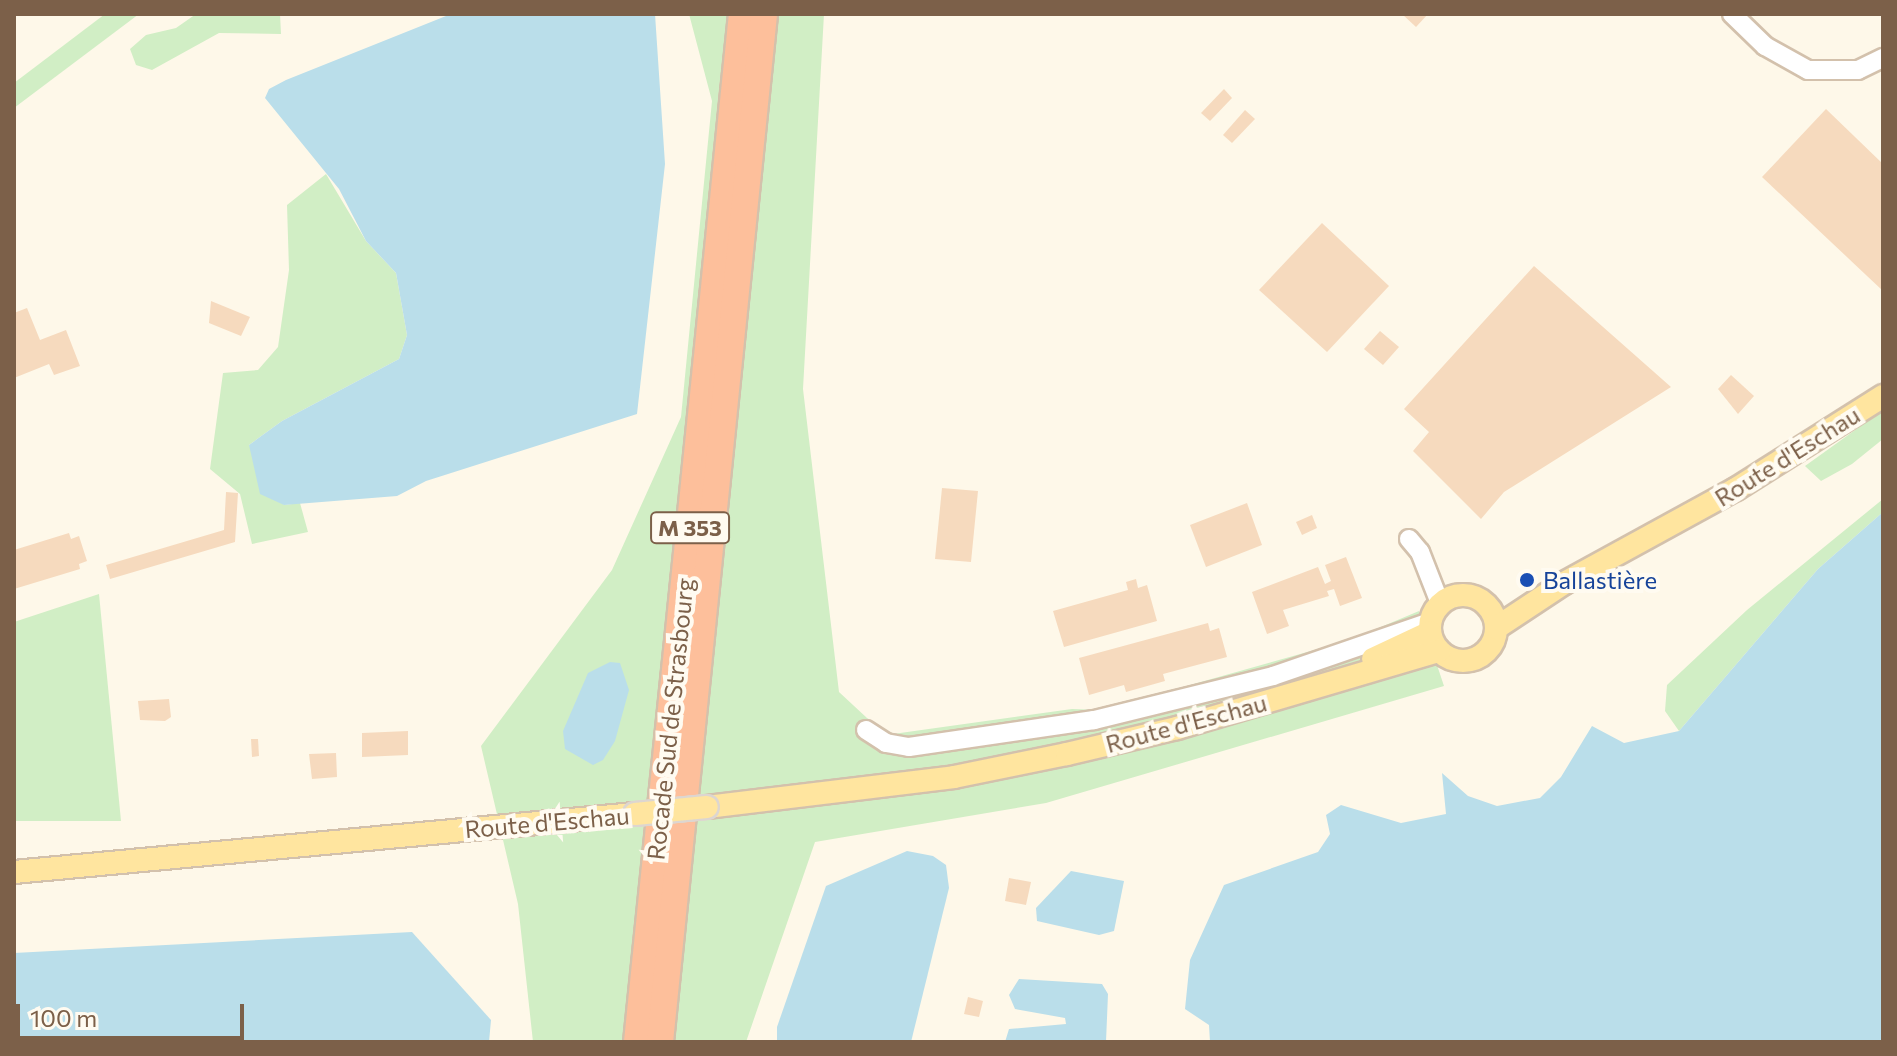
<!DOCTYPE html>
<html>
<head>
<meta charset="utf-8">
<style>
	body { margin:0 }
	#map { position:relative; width:1897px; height:1056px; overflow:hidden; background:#fef8e9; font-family:Commissioner,sans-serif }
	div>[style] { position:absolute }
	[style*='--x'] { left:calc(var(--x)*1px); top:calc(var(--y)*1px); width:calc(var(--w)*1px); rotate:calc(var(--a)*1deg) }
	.green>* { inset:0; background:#d1eec5 }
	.water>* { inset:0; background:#badeea }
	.building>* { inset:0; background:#f6dabe }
	.roads { filter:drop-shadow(2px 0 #d3c1ac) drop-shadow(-2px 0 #d3c1ac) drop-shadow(0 2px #d3c1ac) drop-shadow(0 -2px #d3c1ac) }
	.minor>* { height:18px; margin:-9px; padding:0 9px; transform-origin:9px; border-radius:9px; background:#fff }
	.major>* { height:22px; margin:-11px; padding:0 11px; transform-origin:11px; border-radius:11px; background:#ffe59f }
	.major>.ring { margin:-11px; padding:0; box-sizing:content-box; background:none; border:22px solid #ffe59f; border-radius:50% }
	.highway>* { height:26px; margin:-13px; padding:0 13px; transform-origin:13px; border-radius:13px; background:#fdbf9b }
	.bridges { filter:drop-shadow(2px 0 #ddd6d0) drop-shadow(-2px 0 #ddd6d0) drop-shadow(0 2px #ddd6d0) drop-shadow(0 -2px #ddd6d0) }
	.major-bridge>* { height:22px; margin:-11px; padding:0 11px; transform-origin:11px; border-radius:11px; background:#ffe59f }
	.dots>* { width:22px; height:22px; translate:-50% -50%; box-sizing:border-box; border:4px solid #fffbf1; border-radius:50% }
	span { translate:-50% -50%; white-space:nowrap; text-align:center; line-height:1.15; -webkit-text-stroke:8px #fffbf1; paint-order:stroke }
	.shield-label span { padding:2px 6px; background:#fffbf1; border:2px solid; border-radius:6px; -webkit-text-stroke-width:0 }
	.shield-label { font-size:22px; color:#7c6049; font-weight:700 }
	.street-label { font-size:24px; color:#7c6049 }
	.transit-label { font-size:24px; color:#164399 }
	.left { translate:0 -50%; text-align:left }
	.frame { position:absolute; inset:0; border:16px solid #7c6049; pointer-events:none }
	.scale { position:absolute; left:16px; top:1004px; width:228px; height:36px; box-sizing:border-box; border:4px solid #7c6049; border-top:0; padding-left:10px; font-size:24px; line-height:28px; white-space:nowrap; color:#7c6049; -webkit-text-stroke:6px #fffbf1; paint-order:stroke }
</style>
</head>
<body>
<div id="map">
	<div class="green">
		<i style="clip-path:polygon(105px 14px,139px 14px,14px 108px,14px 83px)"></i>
		<i style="clip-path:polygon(196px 14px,280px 14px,281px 34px,219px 33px,152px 70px,136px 65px,130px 49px,146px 35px,176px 28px)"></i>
		<i style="clip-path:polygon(689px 14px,824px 14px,803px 389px,839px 692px,867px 718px,893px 734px,1072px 709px,1101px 710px,1350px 640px,1419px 611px,1444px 686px,1046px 803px,815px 842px,746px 1042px,533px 1042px,518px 904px,481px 746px,612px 570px,681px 417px,712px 101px)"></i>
		<i style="clip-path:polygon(326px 174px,366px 241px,396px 273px,407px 335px,399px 359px,282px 421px,249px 445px,284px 505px,300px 503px,308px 532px,252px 544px,240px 494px,210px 469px,223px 373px,258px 370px,278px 347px,289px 270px,287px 205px)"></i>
		<i style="clip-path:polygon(1883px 410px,1883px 439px,1852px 464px,1821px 481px,1805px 466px)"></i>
		<i style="clip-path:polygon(1883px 499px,1883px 512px,1818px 569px,1679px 731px,1665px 711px,1667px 685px,1747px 610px)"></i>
		<i style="clip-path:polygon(99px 594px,121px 821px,14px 821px,14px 622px)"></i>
	</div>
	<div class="water">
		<i style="clip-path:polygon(451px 14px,655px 14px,665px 164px,637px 414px,426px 481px,397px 496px,284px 505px,260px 494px,249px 445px,282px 421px,399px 359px,407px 335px,396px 273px,366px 241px,339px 189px,265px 98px,269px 89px,286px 80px)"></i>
		<i style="clip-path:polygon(1883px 512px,1883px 1042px,1210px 1042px,1209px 1025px,1185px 1009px,1190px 960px,1224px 885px,1318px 852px,1330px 834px,1326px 815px,1341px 805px,1401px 823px,1446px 814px,1442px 773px,1468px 796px,1497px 806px,1540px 798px,1561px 777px,1592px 726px,1624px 743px,1679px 731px,1818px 569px)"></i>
		<i style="clip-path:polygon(610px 662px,620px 663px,629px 690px,615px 741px,603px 760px,593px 765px,565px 749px,563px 731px,588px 673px)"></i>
		<i style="clip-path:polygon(907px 851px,933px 856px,946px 865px,949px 888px,911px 1042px,777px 1042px,777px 1027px,826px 886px)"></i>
		<i style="clip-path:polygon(1071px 871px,1124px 881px,1114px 931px,1099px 935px,1037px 921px,1036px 908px)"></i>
		<i style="clip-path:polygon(412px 932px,491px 1020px,489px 1042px,14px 1042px,14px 953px)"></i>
		<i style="clip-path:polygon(1019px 979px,1102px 984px,1108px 994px,1106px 1042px,1005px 1042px,1009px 1029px,1066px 1024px,1065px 1018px,1015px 1009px,1009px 995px)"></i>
	</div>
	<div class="building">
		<i style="clip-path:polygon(1402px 14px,1428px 14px,1416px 27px)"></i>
		<i style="clip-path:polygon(1224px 89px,1232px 98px,1210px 121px,1201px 113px)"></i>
		<i style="clip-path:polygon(1826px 109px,1883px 164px,1883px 291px,1762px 177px)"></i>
		<i style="clip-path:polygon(1245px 110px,1255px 119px,1232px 143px,1223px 135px)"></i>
		<i style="clip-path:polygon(1322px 223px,1389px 286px,1327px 352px,1259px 290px)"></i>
		<i style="clip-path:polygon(1534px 266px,1671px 387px,1504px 492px,1481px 519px,1413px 451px,1429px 432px,1404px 409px)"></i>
		<i style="clip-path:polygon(211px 301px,250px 317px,241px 336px,209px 323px)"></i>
		<i style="clip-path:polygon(27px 308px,40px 340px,66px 330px,80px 366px,54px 375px,49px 364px,14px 378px,14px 313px)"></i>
		<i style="clip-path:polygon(1380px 331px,1399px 347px,1383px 365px,1364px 349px)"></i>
		<i style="clip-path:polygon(1731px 375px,1754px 396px,1738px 414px,1718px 389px)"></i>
		<i style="clip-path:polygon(942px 488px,978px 491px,971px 562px,935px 559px)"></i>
		<i style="clip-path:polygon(226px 492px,238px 493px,235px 542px,110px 579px,106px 565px,224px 530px)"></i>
		<i style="clip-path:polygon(1247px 503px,1262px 545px,1206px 567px,1190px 525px)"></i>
		<i style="clip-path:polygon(1312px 515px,1317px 528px,1302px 535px,1296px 522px)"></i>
		<i style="clip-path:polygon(69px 533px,71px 539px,79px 536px,87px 561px,79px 564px,80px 569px,14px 589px,14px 550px)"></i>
		<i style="clip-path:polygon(1346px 557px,1362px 598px,1340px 606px,1334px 589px,1327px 591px,1329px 596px,1283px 610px,1289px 626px,1267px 634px,1252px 592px,1318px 567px,1325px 584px,1331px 581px,1325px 565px)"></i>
		<i style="clip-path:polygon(1136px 579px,1138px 588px,1147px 585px,1157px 621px,1064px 647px,1053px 611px,1128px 590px,1126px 582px)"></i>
		<i style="clip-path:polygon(1208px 623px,1210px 631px,1219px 628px,1227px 657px,1163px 674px,1165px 681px,1126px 692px,1124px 685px,1089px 695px,1079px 658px)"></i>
		<i style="clip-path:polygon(169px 699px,171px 717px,165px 721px,140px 720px,138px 701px)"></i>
		<i style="clip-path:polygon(408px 731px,408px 755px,362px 757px,362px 733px)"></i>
		<i style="clip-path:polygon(251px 739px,258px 739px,259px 756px,252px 757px)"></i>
		<i style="clip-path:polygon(336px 753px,337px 777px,312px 779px,309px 754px)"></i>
		<i style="clip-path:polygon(1009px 878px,1031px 882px,1026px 905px,1005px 901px)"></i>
		<i style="clip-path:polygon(968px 997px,983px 1001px,979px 1017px,964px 1014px)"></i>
	</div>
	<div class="roads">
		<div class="minor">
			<i style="--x:1732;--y:14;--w:46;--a:44.1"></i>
			<i style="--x:1765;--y:46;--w:49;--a:29.2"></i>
			<i style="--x:1808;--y:70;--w:50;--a:0"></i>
			<i style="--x:1858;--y:70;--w:28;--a:-26"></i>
			<i style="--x:1409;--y:539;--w:17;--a:50"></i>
			<i style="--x:1420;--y:552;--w:55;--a:68.6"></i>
			<i style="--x:866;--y:730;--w:24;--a:33"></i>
			<i style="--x:886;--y:743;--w:23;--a:10"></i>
			<i style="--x:909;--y:747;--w:187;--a:-8.3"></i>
			<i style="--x:1094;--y:720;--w:184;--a:-13.8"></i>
			<i style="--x:1273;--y:676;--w:166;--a:-19"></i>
		</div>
		<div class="major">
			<i class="ring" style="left:1430px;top:595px;width:44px;height:44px"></i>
			<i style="--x:1496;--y:628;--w:82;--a:-33.5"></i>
			<i style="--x:1564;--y:583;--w:196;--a:-28.7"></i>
			<i style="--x:1736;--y:489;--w:174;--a:-32.3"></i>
			<i style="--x:1373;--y:659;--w:63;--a:-25.3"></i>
			<i style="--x:707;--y:807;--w:249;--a:-6.9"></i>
			<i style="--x:954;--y:777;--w:115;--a:-11.5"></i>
			<i style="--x:1067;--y:754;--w:113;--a:-13.3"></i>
			<i style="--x:1177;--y:728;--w:273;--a:-16.4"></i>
			<i style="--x:14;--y:872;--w:624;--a:-5.34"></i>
		</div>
		<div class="highway">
			<i style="--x:637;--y:1042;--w:1033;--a:-84.17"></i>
			<i style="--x:660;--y:1042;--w:1033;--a:-84.22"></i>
		</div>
	</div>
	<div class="bridges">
		<div class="major-bridge">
			<i style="--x:635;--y:814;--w:72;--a:-5.6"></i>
		</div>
	</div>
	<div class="dots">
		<i style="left:1527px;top:580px;background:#1a4fb4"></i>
	</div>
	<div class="shield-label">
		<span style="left:690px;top:528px">M 353</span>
	</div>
	<div class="street-label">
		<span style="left:1787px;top:456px;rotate:-32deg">Route d'Eschau</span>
		<span style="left:670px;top:719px;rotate:-84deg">Rocade Sud de Strasbourg</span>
		<span style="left:1186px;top:723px;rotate:-15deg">Route d'Eschau</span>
		<span style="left:547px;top:822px;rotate:-5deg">Route d'Eschau</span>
	</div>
	<div class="transit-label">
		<span class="left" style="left:1543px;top:580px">Ballastière</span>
	</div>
	<div class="frame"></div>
	<div class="scale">100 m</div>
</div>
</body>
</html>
